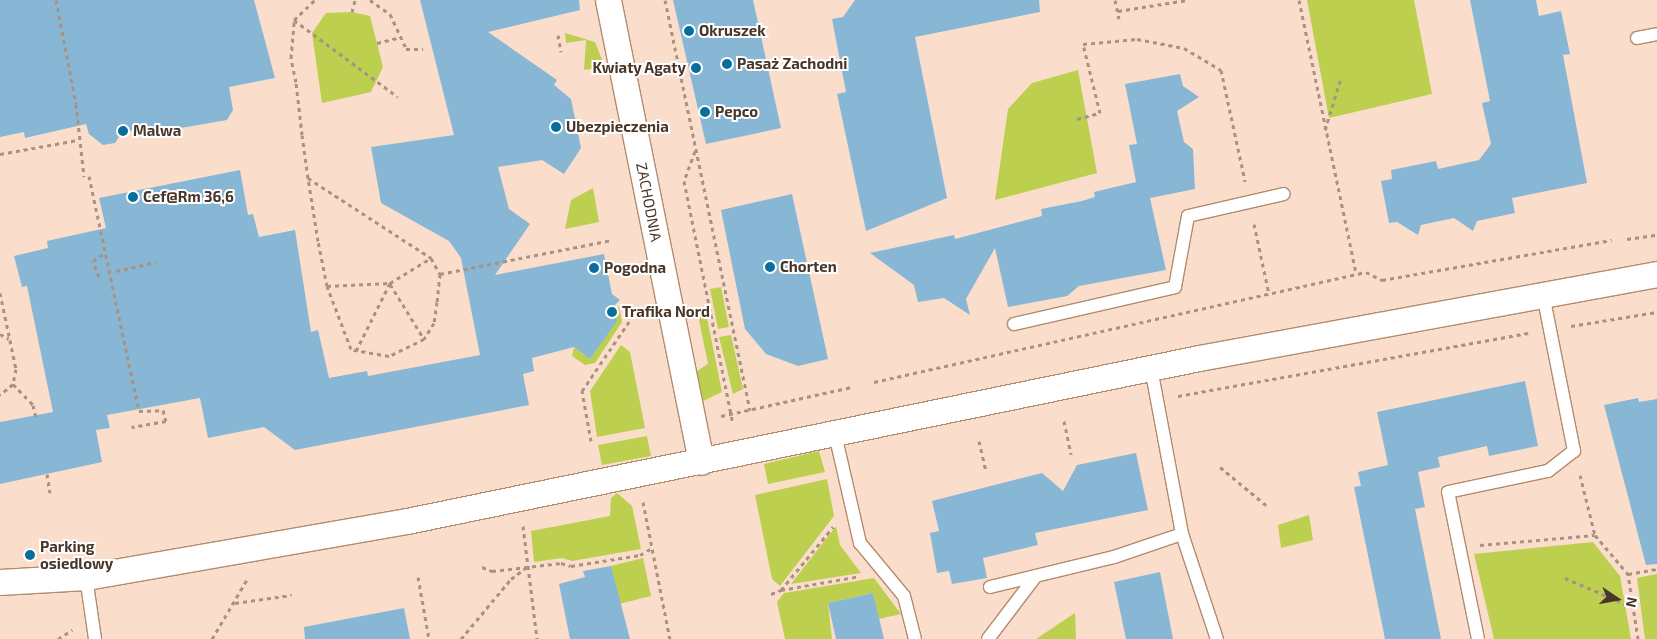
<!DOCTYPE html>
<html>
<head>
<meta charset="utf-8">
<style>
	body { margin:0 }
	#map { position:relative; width:1657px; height:639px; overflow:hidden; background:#fadecb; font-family:"Exo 2",sans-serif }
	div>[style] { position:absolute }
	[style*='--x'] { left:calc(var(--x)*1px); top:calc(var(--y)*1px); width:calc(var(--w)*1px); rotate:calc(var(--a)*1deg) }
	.green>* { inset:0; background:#bdcf4f }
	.building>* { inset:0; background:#87b7d5 }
	.path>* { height:3px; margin-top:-1.5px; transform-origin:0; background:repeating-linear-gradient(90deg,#a99282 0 4px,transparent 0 8px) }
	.roads { filter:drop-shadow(1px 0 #b48a6c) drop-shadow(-1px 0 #b48a6c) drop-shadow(0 1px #b48a6c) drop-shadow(0 -1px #b48a6c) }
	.lane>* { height:12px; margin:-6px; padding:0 6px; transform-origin:6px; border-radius:6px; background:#fff }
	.street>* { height:25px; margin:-12.5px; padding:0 12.5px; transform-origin:12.5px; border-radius:12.5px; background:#fff }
	.dots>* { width:14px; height:14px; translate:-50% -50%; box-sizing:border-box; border:2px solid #fff; border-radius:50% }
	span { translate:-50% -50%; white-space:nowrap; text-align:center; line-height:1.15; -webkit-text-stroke:4px #fff; paint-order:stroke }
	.poi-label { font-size:15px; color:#483629; font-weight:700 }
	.left { translate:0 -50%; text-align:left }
	.right { translate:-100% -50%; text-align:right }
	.street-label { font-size:15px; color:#483629 }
	.north { position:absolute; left:1592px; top:574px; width:50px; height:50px; -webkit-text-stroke:4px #fff; paint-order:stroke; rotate:102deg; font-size:14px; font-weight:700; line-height:20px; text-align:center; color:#483629 }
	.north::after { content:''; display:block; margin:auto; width:18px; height:22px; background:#483629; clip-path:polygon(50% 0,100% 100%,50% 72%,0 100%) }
</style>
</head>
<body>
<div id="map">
	<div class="green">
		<i style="clip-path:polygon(1307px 0,1414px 0,1432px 94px,1329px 118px)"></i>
		<i style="clip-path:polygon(352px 12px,370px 16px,383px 67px,371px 92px,322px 103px,312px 33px,326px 13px)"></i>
		<i style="clip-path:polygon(565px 33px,595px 42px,605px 67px,584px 70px,586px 40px,566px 43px)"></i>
		<i style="clip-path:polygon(1078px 70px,1097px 173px,995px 200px,1008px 109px,1032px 83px)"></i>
		<i style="clip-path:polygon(593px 188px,599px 222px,565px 229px,571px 200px)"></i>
		<i style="clip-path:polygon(721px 287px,729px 327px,718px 329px,710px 289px)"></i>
		<i style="clip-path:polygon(619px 307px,622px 322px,595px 363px,585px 365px,572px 356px,574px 347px,590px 359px,616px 321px,614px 308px)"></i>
		<i style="clip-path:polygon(705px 308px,722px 392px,703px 401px,697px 371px,708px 364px,697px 310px)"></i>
		<i style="clip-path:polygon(731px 335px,743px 389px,733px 394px,719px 337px)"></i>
		<i style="clip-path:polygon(621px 345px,630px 352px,645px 428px,597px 437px,590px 391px)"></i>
		<i style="clip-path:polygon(647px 436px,651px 456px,602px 465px,598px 445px)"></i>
		<i style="clip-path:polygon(819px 451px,825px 472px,768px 484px,764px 464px)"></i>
		<i style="clip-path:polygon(827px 479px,834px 516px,780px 586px,772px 579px,755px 495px)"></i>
		<i style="clip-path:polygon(617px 493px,632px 506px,641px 549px,572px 561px,562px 558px,534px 562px,531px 531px,610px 516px,611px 498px)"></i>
		<i style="clip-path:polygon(1309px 515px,1313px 540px,1281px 548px,1278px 525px)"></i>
		<i style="clip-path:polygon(836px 526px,840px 545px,861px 573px,791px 584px)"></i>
		<i style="clip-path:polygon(1593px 542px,1620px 576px,1631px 639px,1494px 639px,1474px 554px)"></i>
		<i style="clip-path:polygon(643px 558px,651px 596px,619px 604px,611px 566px)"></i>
		<i style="clip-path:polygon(1657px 574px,1657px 639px,1645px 639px,1637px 578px)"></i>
		<i style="clip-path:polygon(874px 578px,901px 614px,879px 619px,873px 593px,828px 603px,832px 639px,785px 639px,777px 602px,784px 593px)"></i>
		<i style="clip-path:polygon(1075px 613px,1076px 639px,1036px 639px)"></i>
	</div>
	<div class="building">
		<i style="clip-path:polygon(0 0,254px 0,275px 78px,229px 87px,233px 110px,227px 120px,158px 132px,150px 128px,122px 132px,115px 143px,103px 145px,89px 134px,86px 124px,25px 138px,24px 132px,0 137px)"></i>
		<i style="clip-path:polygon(420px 0,579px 0,580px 10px,488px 32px,557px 80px,554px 85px,571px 99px,581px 148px,564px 174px,542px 160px,498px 167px,509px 209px,530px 224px,495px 275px,604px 254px,612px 294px,620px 300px,614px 306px,617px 321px,590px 359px,574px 347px,532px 358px,534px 371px,523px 374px,529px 405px,295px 450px,264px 427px,208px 438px,200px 398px,107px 415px,110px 428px,96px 430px,102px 462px,0 484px,0 422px,53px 412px,27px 286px,22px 287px,14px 256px,48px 248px,47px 241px,106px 228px,99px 198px,240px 170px,248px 215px,253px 214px,259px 237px,295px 230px,311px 332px,318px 330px,329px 378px,367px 371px,368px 376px,480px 355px,461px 258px,449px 241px,381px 203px,371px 147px,454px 135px)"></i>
		<i style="clip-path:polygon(673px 0,753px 0,781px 128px,706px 144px)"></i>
		<i style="clip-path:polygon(855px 0,1039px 0,1040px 12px,915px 37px,947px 198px,866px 231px,837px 94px,846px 92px,832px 19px,843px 17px)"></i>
		<i style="clip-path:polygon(1470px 0,1536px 0,1539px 16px,1561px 11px,1570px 54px,1563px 55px,1587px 183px,1512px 198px,1515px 213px,1477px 221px,1473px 231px,1454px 218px,1421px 225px,1418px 235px,1397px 222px,1389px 223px,1381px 181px,1392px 179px,1391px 170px,1436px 161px,1438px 169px,1479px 160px,1491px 144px,1482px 103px,1490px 101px)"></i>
		<i style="clip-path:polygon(1180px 74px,1183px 86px,1199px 97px,1177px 111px,1184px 142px,1193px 149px,1195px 189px,1150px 198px,1166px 270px,1079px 286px,1067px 296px,1008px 307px,995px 248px,966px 299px,970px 315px,944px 298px,918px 302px,914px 285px,870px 253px,954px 235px,955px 239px,1042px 216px,1041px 209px,1082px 201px,1095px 197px,1094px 192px,1136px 182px,1129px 145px,1137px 144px,1125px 84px)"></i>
		<i style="clip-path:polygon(792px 194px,828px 359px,798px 366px,766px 354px,745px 329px,721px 210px)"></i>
		<i style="clip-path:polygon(1525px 381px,1538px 446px,1489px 456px,1487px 446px,1438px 457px,1440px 467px,1418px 472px,1425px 507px,1415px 509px,1441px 639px,1385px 639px,1354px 487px,1361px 486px,1358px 472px,1388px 465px,1377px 412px)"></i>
		<i style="clip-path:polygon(1638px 398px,1639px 402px,1657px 399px,1657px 564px,1646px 565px,1604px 405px)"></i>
		<i style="clip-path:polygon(1136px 453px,1148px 510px,1035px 533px,1038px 545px,983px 558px,987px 578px,952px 584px,949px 571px,937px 573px,930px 533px,939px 531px,932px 501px,1042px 473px,1063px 491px,1077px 465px)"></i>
		<i style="clip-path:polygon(611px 566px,630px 639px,570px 639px,559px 584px,585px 577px,583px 571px)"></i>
		<i style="clip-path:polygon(1160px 572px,1173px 639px,1126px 639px,1114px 582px)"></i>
		<i style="clip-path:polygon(873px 593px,884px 639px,836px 639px,828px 603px)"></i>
		<i style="clip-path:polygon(404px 608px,410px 639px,305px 639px,304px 627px)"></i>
	</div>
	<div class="path">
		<i style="--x:56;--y:0;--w:106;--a:79.1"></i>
		<i style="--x:76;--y:104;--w:73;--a:83.7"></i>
		<i style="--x:370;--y:0;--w:24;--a:35"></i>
		<i style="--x:390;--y:14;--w:38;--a:65"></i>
		<i style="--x:406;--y:49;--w:17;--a:0"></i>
		<i style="--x:665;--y:0;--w:419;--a:78.3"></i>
		<i style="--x:1115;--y:0;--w:19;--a:78"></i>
		<i style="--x:1299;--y:0;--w:280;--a:78.2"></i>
		<i style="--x:1118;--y:11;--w:70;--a:-9.1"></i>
		<i style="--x:352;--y:12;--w:12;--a:-76"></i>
		<i style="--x:294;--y:20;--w:129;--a:36.5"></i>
		<i style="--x:558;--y:35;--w:17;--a:80"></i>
		<i style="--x:377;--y:43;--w:25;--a:-14"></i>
		<i style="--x:1077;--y:119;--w:24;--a:-15"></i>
		<i style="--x:1100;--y:113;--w:71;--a:-103.8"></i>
		<i style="--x:1083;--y:44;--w:54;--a:-5.3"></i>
		<i style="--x:1137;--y:39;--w:48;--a:10.8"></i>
		<i style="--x:1184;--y:48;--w:43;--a:30.7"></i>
		<i style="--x:1221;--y:70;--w:114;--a:77.8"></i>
		<i style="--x:1325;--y:130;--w:54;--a:-72.9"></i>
		<i style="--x:695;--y:151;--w:32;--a:110"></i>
		<i style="--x:684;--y:181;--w:248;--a:78.6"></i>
		<i style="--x:0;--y:154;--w:79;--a:-10.2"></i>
		<i style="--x:89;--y:176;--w:240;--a:78"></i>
		<i style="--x:139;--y:411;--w:24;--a:-2"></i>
		<i style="--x:163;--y:410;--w:11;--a:75"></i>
		<i style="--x:166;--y:421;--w:35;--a:170"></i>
		<i style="--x:308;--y:178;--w:147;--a:33"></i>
		<i style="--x:431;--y:258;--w:18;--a:61"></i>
		<i style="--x:440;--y:274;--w:28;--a:96"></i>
		<i style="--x:437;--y:302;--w:21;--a:98"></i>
		<i style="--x:434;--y:323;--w:19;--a:122"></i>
		<i style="--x:424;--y:339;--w:39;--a:154"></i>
		<i style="--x:389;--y:356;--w:39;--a:-170"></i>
		<i style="--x:351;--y:349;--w:67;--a:-110.9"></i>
		<i style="--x:327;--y:286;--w:46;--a:-101.3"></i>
		<i style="--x:318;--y:241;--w:64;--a:-99"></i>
		<i style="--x:308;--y:178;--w:43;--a:-97.9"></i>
		<i style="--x:302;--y:135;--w:53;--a:-96.5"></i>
		<i style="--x:296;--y:82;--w:25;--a:-102"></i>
		<i style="--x:291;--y:58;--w:38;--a:-85"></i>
		<i style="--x:294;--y:20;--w:29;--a:-44"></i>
		<i style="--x:1254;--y:224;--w:72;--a:77.9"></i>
		<i style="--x:1627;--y:239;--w:30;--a:-8"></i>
		<i style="--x:116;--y:271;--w:41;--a:-12.7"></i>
		<i style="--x:440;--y:274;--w:175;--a:-11.2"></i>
		<i style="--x:99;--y:277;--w:17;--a:-111"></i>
		<i style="--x:93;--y:261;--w:16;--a:-35"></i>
		<i style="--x:390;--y:284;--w:65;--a:58.3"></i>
		<i style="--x:327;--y:286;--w:63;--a:-2.7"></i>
		<i style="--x:390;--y:283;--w:48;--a:-31.4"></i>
		<i style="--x:0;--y:293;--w:78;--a:78.1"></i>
		<i style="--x:16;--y:369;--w:15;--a:101"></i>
		<i style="--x:13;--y:384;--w:17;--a:140"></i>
		<i style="--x:1571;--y:326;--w:87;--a:-9.2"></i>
		<i style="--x:0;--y:334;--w:10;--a:29"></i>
		<i style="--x:356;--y:351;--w:76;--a:-63.4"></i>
		<i style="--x:874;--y:382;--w:504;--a:-12.6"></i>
		<i style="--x:1366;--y:272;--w:18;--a:27"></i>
		<i style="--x:1382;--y:280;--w:233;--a:-9.9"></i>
		<i style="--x:13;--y:384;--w:29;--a:46"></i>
		<i style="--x:33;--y:405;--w:13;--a:77"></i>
		<i style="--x:1178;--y:396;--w:356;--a:-10.2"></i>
		<i style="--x:721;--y:416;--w:134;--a:-12.5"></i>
		<i style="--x:1064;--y:421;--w:34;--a:78"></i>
		<i style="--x:591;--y:441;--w:51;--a:-100.2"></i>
		<i style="--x:582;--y:391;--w:86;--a:-55.9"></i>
		<i style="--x:979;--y:441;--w:32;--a:77"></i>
		<i style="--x:1220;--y:467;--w:60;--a:39.6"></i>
		<i style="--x:47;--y:474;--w:19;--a:81"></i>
		<i style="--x:1580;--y:475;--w:62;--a:76"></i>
		<i style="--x:643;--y:502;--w:140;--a:78.9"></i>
		<i style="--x:523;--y:526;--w:114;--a:82.9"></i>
		<i style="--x:1480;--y:545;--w:115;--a:-5"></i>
		<i style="--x:1595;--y:535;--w:51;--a:49.8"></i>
		<i style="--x:482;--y:567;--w:11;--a:22"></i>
		<i style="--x:492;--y:571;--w:69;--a:-6.6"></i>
		<i style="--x:561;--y:563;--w:10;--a:17"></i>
		<i style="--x:571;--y:566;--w:70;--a:-9.1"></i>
		<i style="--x:640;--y:555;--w:14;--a:-30"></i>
		<i style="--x:418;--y:577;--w:63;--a:79.9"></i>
		<i style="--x:1565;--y:578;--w:74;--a:23.1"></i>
		<i style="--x:781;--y:590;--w:80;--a:-10"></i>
		<i style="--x:771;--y:594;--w:11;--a:-22"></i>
		<i style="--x:781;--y:590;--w:82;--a:-50.5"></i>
		<i style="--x:235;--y:603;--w:57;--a:-8.1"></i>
		<i style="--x:58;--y:639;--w:17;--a:-33"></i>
		<i style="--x:212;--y:639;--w:71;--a:-59.5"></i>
		<i style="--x:461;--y:639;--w:78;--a:-50.2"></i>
		<i style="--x:511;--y:579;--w:21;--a:-37"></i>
		<i style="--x:1638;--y:639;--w:66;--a:-98.7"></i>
		<i style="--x:1628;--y:574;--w:29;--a:-10"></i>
	</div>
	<div class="roads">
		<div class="lane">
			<i style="--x:1637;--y:38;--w:20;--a:-11"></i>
			<i style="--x:1014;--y:324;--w:165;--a:-12.9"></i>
			<i style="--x:1175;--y:287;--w:72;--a:-79.6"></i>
			<i style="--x:1188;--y:216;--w:98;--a:-12.9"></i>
			<i style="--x:1151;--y:368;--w:169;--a:79.4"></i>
			<i style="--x:1182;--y:534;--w:111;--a:71.6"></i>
			<i style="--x:835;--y:434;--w:112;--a:77.1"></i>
			<i style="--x:860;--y:543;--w:69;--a:50.3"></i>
			<i style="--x:904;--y:596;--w:44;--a:75.7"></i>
			<i style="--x:86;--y:577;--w:63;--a:81.7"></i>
			<i style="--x:990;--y:587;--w:128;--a:-13.6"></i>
			<i style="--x:1114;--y:557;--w:72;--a:-18.7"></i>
			<i style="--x:988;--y:639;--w:78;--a:-52.8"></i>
			<i style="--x:1478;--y:639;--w:150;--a:-101.5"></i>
			<i style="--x:1448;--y:492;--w:102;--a:-11.9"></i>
			<i style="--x:1548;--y:471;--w:33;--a:-38"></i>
			<i style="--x:1574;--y:451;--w:159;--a:-101.2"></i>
		</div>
		<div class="street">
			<i style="--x:608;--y:0;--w:471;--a:78.6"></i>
			<i style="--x:0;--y:582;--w:86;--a:-3.3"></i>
			<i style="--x:86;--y:577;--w:326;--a:-9.9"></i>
			<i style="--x:407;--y:521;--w:809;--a:-11.63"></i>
			<i style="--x:1199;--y:358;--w:466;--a:-10.4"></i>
		</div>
	</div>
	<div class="dots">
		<i style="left:689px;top:31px;background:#0a6e9c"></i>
		<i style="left:727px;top:64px;background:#0a6e9c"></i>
		<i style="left:696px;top:68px;background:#0a6e9c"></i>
		<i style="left:705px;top:112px;background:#0a6e9c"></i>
		<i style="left:556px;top:127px;background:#0a6e9c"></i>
		<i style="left:123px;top:131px;background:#0a6e9c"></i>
		<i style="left:133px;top:197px;background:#0a6e9c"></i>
		<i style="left:770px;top:267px;background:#0a6e9c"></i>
		<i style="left:594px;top:268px;background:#0a6e9c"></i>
		<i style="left:612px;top:312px;background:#0a6e9c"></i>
		<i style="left:30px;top:555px;background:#0a6e9c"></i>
	</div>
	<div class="poi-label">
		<span class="left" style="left:699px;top:31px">Okruszek</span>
		<span class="left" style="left:737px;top:64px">Pasaż Zachodni</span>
		<span class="right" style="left:686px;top:68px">Kwiaty Agaty</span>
		<span class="left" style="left:715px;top:112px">Pepco</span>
		<span class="left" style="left:566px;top:127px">Ubezpieczenia</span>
		<span class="left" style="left:133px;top:131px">Malwa</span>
		<span class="left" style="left:143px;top:197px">Cef@Rm 36,6</span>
		<span class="left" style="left:780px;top:267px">Chorten</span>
		<span class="left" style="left:604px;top:268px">Pogodna</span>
		<span class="left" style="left:622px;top:312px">Trafika Nord</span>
		<span class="left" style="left:40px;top:555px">Parking<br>osiedlowy</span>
	</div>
	<div class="street-label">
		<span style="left:649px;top:202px;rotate:79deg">ZACHODNIA</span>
	</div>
	<div class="north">N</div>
</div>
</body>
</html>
